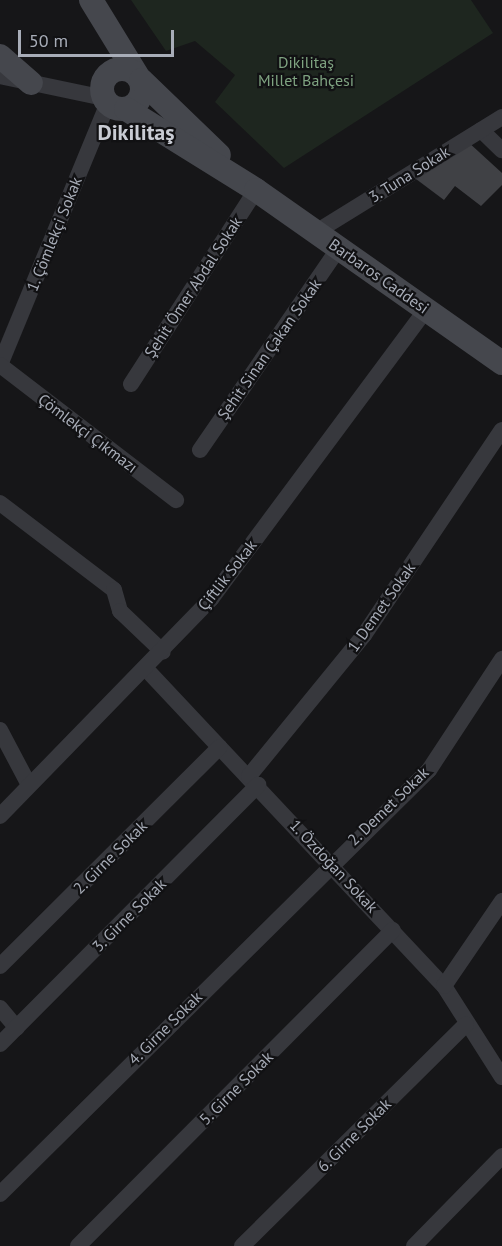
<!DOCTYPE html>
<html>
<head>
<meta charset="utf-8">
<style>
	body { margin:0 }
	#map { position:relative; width:502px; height:1246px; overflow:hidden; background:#161618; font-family:"PT Sans",sans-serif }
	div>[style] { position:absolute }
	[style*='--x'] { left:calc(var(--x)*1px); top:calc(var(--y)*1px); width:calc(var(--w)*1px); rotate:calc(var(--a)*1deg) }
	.green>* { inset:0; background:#1e261f }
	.building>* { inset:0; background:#404145 }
	.street>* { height:16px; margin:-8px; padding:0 8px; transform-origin:8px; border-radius:8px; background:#37383d }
	.secondary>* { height:24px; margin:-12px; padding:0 12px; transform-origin:12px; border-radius:12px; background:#45474d }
	.secondary>.ring { margin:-12px; padding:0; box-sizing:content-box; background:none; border:24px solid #45474d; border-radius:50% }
	span { translate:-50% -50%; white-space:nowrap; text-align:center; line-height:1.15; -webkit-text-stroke:4.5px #111113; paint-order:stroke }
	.park-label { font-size:16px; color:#7fa381 }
	.street-label { font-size:16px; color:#a8adb8 }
	.district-label { font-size:22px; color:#c9ccd4; font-weight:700 }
	.scale { position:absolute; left:18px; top:30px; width:156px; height:27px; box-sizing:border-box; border:3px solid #a8adb8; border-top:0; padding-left:8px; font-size:18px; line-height:21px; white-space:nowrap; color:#a8adb8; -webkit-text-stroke:4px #111113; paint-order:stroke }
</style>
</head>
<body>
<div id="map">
	<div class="green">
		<i style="clip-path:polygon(131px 0,471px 0,493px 33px,284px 168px,215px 102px,235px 75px,195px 41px,166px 51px)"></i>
	</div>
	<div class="building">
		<i style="clip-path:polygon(467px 141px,502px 173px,502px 185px,481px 206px,455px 186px,444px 200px,412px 176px)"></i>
	</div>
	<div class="street">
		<i style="--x:0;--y:76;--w:106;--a:11.9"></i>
		<i style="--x:481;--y:130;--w:29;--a:44"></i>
		<i style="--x:316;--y:232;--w:219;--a:-31.7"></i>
		<i style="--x:0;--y:365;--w:283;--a:-67.6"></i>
		<i style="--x:0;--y:365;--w:222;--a:37.5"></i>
		<i style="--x:131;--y:384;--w:231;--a:-57.2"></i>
		<i style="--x:200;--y:450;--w:245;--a:-55.5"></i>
		<i style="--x:0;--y:503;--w:143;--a:37.3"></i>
		<i style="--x:114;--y:590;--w:22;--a:74"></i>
		<i style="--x:120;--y:611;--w:59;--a:43.6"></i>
		<i style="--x:147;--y:670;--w:434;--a:46.8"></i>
		<i style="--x:444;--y:986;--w:108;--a:57.5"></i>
		<i style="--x:0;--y:730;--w:62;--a:62.2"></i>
		<i style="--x:249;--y:776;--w:182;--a:-50.8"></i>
		<i style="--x:364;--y:635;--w:247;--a:-56.1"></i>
		<i style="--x:0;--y:816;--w:303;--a:-45.8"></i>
		<i style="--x:211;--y:599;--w:361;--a:-53.4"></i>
		<i style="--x:0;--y:966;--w:310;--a:-44.9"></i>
		<i style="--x:444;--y:986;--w:103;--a:-55.7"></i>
		<i style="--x:0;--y:1008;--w:26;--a:50"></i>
		<i style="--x:0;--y:1044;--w:366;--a:-45.1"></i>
		<i style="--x:0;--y:1194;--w:603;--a:-44.66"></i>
		<i style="--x:429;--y:770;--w:133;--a:-56.7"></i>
		<i style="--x:78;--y:1246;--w:446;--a:-45.1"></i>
		<i style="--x:242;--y:1246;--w:315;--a:-44.7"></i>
		<i style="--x:414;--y:1246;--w:126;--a:-45.6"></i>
	</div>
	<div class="secondary">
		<i style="--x:91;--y:0;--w:88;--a:58.5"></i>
		<i style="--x:0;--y:56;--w:41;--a:41.1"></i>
		<i class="ring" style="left:102px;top:69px;width:16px;height:16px"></i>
		<i style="--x:141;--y:80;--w:108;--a:43.9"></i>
		<i style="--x:126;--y:109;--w:153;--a:31.9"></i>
		<i style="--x:256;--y:190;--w:301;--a:35.1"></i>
	</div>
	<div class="park-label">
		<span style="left:306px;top:71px">Dikilitaş<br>Millet Bahçesi</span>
	</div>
	<div class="street-label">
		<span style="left:409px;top:174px;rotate:-32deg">3. Tuna Sokak</span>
		<span style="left:54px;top:234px;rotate:-68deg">1. Çömlekçi Sokak</span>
		<span style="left:379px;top:276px;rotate:35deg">Barbaros Caddesi</span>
		<span style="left:193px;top:287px;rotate:-57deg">Şehit Ömer Abdal Sokak</span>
		<span style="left:269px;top:349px;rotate:-55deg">Şehit Sinan Çakan Sokak</span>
		<span style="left:88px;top:433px;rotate:37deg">Çömlekçi Çıkmazı</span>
		<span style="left:227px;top:575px;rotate:-52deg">Çiftlik Sokak</span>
		<span style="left:381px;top:607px;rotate:-55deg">1. Demet Sokak</span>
		<span style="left:388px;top:806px;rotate:-44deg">2. Demet Sokak</span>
		<span style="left:110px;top:857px;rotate:-45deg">2. Girne Sokak</span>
		<span style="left:334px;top:866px;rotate:47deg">1. Özdoğan Sokak</span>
		<span style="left:129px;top:915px;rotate:-45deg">3. Girne Sokak</span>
		<span style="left:165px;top:1028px;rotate:-45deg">4. Girne Sokak</span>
		<span style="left:236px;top:1088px;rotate:-45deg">5. Girne Sokak</span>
		<span style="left:354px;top:1135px;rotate:-45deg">6. Girne Sokak</span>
	</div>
	<div class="district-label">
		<span style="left:136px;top:133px">Dikilitaş</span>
	</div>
	<div class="scale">50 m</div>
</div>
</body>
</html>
